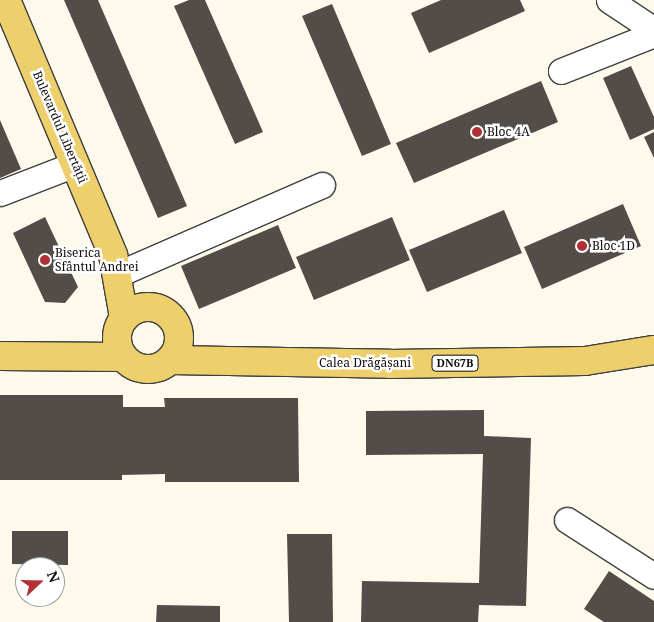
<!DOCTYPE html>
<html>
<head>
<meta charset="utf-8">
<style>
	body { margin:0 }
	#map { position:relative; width:654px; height:622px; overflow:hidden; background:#fdfaec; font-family:"Noto Serif",serif }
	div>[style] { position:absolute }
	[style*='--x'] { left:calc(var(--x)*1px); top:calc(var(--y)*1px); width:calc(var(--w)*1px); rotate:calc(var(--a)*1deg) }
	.building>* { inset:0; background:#534d49 }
	.roads { filter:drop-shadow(1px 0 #3f3f3f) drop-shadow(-1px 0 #3f3f3f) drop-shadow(0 1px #3f3f3f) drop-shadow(0 -1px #3f3f3f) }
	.minor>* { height:25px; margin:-12.5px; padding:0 12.5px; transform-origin:12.5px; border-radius:12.5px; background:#fff }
	.major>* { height:28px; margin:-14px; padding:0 14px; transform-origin:14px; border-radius:14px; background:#edd06c }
	.major>.ring { margin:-14px; padding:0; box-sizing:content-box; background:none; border:28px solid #edd06c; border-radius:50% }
	.dots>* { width:14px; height:14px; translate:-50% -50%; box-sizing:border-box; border:2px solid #fff; border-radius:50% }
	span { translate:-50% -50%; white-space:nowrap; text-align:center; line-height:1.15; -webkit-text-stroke:5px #fff; paint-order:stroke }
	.shield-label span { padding:1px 4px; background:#fff; border:1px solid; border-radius:4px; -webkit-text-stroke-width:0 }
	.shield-label { font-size:11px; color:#0c0c0c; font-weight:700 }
	.street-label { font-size:12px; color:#0c0c0c }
	.poi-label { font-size:12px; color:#0c0c0c }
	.left { translate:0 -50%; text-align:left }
	.north { position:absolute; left:15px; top:557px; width:50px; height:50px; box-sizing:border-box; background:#fff; border:1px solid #9e9e9e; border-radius:50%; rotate:69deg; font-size:14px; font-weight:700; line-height:20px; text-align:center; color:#0c0c0c }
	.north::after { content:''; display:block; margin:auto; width:18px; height:22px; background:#b03034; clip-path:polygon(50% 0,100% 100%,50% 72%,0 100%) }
</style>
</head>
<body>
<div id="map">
	<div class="building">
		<i style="clip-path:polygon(64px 0,98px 0,187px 206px,158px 218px)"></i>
		<i style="clip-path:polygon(189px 0,205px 0,263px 132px,235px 144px,174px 6px)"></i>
		<i style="clip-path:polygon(441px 0,520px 0,525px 11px,429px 53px,411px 13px)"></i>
		<i style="clip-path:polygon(332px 4px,391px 144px,362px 156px,302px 16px)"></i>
		<i style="clip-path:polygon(631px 66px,654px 117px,654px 129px,630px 140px,603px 78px)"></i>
		<i style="clip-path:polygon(541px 81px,558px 122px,414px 183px,396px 143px)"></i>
		<i style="clip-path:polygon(0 120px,21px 169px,0 178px)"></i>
		<i style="clip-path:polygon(654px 132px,654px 158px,644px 137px)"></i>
		<i style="clip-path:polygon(623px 204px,641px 246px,542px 289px,524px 247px)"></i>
		<i style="clip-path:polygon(504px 210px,522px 253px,427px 292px,409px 250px)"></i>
		<i style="clip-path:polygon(45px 217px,78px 287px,65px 303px,45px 302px,13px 233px)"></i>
		<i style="clip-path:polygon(392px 217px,410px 260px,314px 300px,296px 257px)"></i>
		<i style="clip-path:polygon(278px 225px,296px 268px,199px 309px,181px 266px)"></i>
		<i style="clip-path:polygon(0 395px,123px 395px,123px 407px,165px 407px,164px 398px,298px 398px,299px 482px,165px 482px,165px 474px,122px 475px,122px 480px,0 480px)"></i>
		<i style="clip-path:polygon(484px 410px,484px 436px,531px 438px,526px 606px,479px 605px,478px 622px,361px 622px,362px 581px,479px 583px,483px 454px,366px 455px,366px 411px)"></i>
		<i style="clip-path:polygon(12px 531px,68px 531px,68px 565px,12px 564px)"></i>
		<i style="clip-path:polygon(287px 534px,332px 534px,333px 622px,289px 622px)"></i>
		<i style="clip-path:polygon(609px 571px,654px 601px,654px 622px,604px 622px,584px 609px)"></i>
		<i style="clip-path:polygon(157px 605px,220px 606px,220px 622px,156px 622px)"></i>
	</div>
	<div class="roads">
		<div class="minor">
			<i style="--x:609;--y:0;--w:54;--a:33.7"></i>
			<i style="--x:561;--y:71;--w:100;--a:-21.7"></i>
			<i style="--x:0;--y:193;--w:80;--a:-21.1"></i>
			<i style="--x:125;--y:271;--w:215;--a:-23.6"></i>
			<i style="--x:567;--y:520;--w:103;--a:32.8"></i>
		</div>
		<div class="major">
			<i style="--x:6;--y:0;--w:277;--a:67.2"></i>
			<i style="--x:113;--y:255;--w:64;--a:80.1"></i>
			<i class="ring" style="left:117px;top:307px;width:34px;height:34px"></i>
			<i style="--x:0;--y:356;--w:123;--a:0.5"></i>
			<i style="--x:170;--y:360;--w:220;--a:1"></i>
			<i style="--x:390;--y:364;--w:195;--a:-0.9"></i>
			<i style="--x:585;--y:361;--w:70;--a:-9.1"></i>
		</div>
	</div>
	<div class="dots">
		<i style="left:477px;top:132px;background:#b03034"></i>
		<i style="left:582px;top:246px;background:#b03034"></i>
		<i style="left:45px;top:260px;background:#b03034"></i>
	</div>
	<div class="shield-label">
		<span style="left:455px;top:363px">DN67B</span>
	</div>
	<div class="street-label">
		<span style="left:60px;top:127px;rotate:67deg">Bulevardul Libertății</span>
		<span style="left:365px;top:363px">Calea Drăgășani</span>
	</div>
	<div class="poi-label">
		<span class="left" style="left:487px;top:132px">Bloc 4A</span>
		<span class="left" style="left:592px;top:246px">Bloc 1D</span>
		<span class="left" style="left:55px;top:260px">Biserica<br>Sfântul Andrei</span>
	</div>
	<div class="north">N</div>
</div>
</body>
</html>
